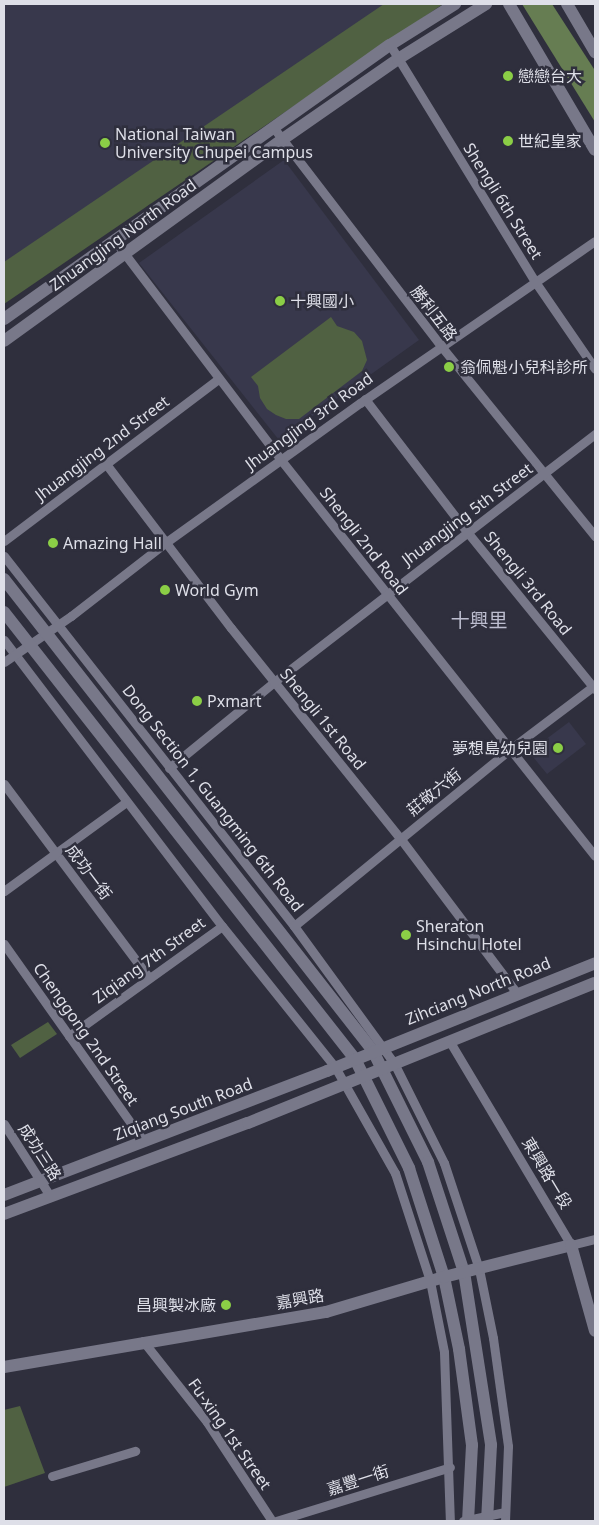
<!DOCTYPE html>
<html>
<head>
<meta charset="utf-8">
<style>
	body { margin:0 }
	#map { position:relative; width:599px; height:1525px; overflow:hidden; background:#2f2f3d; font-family:"Noto Sans","Noto Sans TC",sans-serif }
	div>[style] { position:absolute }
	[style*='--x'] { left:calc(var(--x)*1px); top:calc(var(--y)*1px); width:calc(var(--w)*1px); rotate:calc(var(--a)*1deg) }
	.built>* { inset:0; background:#38384c }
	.green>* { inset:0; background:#506142 }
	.water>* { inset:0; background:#667d52 }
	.street>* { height:9px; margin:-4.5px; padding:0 4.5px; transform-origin:4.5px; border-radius:4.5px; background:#787889 }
	.secondary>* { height:12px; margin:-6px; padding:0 6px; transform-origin:6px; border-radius:6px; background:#787889 }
	.dots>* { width:14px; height:14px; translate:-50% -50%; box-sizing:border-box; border:2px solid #2f2f3d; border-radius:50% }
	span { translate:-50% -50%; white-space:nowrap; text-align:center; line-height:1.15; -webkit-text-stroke:5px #2f2f3d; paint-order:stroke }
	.poi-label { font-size:16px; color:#dedfe8 }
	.left { translate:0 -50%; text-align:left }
	.right { translate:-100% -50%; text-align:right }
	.street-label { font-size:16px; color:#dedfe8 }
	.quarter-label { font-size:19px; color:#bdbed0 }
	.frame { position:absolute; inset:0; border:5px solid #dedfe8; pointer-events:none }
</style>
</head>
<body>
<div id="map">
	<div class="built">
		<i style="clip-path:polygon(4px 4px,408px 4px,4px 282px)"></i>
		<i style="clip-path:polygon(284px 160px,419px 340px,279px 440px,139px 263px)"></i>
		<i style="clip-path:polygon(569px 722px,586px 744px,547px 774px,529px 752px)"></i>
	</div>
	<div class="green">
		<i style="clip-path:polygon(384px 4px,443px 4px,4px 304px,4px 262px)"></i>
		<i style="clip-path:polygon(331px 317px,337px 326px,354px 332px,362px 341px,367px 360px,362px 371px,299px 419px,286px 419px,276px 415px,267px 409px,260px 398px,258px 386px,251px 377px)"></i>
		<i style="clip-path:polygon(48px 1022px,57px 1034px,20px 1058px,11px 1045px)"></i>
		<i style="clip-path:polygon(20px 1406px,45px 1473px,4px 1487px,4px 1410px)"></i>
	</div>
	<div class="water">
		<i style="clip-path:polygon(522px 4px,552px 4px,594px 69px,595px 122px)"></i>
	</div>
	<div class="street">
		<i style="--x:390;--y:45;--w:279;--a:58.5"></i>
		<i style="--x:536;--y:283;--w:104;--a:55.5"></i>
		<i style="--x:273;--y:127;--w:276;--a:52.5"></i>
		<i style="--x:441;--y:346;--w:245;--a:51"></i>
		<i style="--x:115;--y:241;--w:275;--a:52.8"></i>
		<i style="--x:281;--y:460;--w:505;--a:51.59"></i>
		<i style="--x:365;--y:399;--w:169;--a:52.5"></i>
		<i style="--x:468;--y:533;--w:201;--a:50.9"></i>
		<i style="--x:106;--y:464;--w:206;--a:52.7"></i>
		<i style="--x:231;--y:628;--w:270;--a:51.2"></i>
		<i style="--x:400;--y:838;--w:194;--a:53"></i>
		<i style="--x:4;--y:541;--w:268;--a:-37.1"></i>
		<i style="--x:4;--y:556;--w:470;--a:51.9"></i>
		<i style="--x:294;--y:926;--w:170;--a:53.9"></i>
		<i style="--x:394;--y:1063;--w:112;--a:63.4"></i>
		<i style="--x:444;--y:1163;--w:112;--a:71.7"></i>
		<i style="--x:479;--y:1269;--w:70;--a:78.5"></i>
		<i style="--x:493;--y:1338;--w:109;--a:82.1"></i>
		<i style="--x:508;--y:1446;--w:75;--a:92.3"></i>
		<i style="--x:4;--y:640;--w:360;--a:52.7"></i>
		<i style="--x:222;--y:926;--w:181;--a:51.3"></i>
		<i style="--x:335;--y:1067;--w:122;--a:60.5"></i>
		<i style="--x:395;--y:1173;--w:114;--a:72"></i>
		<i style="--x:430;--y:1281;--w:72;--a:78.8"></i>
		<i style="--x:444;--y:1352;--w:169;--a:88"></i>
		<i style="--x:4;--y:662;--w:81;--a:-34.5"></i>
		<i style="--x:71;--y:616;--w:119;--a:-37.8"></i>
		<i style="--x:165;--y:543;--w:240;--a:-35.7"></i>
		<i style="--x:360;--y:403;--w:285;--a:-34.6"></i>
		<i style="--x:169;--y:768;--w:136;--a:-39.3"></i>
		<i style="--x:274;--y:682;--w:406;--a:-37.7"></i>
		<i style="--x:4;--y:784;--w:242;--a:53.2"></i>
		<i style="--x:4;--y:891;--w:151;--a:-36.1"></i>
		<i style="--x:294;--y:926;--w:278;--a:-39.3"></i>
		<i style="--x:509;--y:750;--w:108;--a:-37.1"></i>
		<i style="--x:4;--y:944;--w:242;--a:54.7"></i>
		<i style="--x:69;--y:1036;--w:188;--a:-35.7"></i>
		<i style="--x:450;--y:1042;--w:236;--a:59.2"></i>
		<i style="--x:571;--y:1245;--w:25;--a:-14"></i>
		<i style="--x:4;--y:1124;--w:85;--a:57.4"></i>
		<i style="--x:143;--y:1341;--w:103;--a:51.7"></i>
		<i style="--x:207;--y:1422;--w:118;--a:56.7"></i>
		<i style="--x:52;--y:1476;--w:87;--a:-16.8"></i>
		<i style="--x:276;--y:1521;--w:182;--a:-17.2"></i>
		<i style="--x:463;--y:1521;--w:43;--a:-12.1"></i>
	</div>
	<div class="secondary">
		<i style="--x:509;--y:4;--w:169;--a:59.5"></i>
		<i style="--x:567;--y:4;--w:56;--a:59.7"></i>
		<i style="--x:4;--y:319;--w:473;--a:-35.4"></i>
		<i style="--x:390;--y:45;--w:77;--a:-32.2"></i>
		<i style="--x:4;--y:341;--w:344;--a:-35.9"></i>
		<i style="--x:283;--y:139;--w:140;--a:-34.8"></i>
		<i style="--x:398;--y:59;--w:104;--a:-32"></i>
		<i style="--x:4;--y:579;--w:599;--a:51.98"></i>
		<i style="--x:373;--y:1051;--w:124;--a:63.6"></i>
		<i style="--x:428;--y:1162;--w:116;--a:71.9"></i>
		<i style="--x:464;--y:1272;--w:175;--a:81.1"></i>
		<i style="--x:491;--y:1445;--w:76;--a:93"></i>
		<i style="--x:4;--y:612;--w:568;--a:51.86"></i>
		<i style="--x:355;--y:1059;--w:122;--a:63.6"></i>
		<i style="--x:409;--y:1168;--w:114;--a:72.2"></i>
		<i style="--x:444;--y:1277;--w:74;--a:78.2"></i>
		<i style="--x:459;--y:1349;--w:97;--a:82.3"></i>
		<i style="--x:472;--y:1445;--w:76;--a:93"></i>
		<i style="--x:4;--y:1195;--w:346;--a:-21"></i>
		<i style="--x:327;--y:1071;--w:289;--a:-21.9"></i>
		<i style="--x:4;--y:1214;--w:260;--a:-20.5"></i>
		<i style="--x:248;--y:1123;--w:374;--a:-22"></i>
		<i style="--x:4;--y:1367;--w:327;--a:-9.7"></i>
		<i style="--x:326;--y:1312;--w:123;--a:-16.5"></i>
		<i style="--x:444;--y:1277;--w:131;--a:-14.1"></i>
		<i style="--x:571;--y:1245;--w:89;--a:74.4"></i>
	</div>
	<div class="dots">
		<i style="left:508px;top:76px;background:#8bce46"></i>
		<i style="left:508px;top:141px;background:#8bce46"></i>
		<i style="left:105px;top:143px;background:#8bce46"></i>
		<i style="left:280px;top:301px;background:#8bce46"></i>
		<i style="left:449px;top:367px;background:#8bce46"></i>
		<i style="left:53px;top:543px;background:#8bce46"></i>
		<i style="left:165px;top:590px;background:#8bce46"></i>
		<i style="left:197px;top:701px;background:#8bce46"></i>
		<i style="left:558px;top:748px;background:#8bce46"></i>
		<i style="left:406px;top:935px;background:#8bce46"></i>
		<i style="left:226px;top:1305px;background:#8bce46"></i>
	</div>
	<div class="poi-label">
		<span class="left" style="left:518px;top:76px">戀戀台大</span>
		<span class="left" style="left:115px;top:143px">National Taiwan<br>University Chupei Campus</span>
		<span class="left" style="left:518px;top:141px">世紀皇家</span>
		<span class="left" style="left:290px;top:301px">十興國小</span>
		<span class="left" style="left:460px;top:367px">翁佩魁小兒科診所</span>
		<span class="left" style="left:63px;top:543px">Amazing Hall</span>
		<span class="left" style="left:175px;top:590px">World Gym</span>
		<span class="left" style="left:207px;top:701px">Pxmart</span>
		<span class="right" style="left:548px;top:748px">夢想島幼兒園</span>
		<span class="left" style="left:416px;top:935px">Sheraton<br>Hsinchu Hotel</span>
		<span class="right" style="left:216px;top:1305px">昌興製冰廠</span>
	</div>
	<div class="street-label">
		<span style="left:503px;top:201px;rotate:58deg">Shengli 6th Street</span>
		<span style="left:123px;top:235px;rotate:-36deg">Zhuangjing North Road</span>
		<span style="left:434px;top:313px;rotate:52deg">勝利五路</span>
		<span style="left:309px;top:421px;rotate:-36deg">Jhuangjing 3rd Road</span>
		<span style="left:102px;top:448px;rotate:-37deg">Jhuangjing 2nd Street</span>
		<span style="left:467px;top:514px;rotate:-37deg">Jhuangjing 5th Street</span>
		<span style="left:364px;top:541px;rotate:52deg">Shengli 2nd Road</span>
		<span style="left:528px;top:583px;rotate:51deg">Shengli 3rd Road</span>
		<span style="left:323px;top:719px;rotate:51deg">Shengli 1st Road</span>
		<span style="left:434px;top:792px;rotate:-39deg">莊敬六街</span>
		<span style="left:213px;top:798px;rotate:52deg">Dong Section 1, Guangming 6th Road</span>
		<span style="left:89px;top:872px;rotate:53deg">成功一街</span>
		<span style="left:149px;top:960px;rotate:-36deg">Ziqiang 7th Street</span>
		<span style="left:478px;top:991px;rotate:-22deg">Zihciang North Road</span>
		<span style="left:86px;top:1034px;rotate:55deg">Chenggong 2nd Street</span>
		<span style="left:183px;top:1109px;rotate:-21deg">Ziqiang South Road</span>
		<span style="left:40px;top:1152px;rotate:57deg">成功三路</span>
		<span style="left:547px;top:1173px;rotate:59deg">東興路一段</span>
		<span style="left:300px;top:1299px;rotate:-10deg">嘉興路</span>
		<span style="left:230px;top:1434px;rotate:55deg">Fu-xing 1st Street</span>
		<span style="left:358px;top:1480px;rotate:-18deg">嘉豐一街</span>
	</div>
	<div class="quarter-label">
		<span style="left:479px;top:621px">十興里</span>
	</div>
	<div class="frame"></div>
</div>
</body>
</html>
